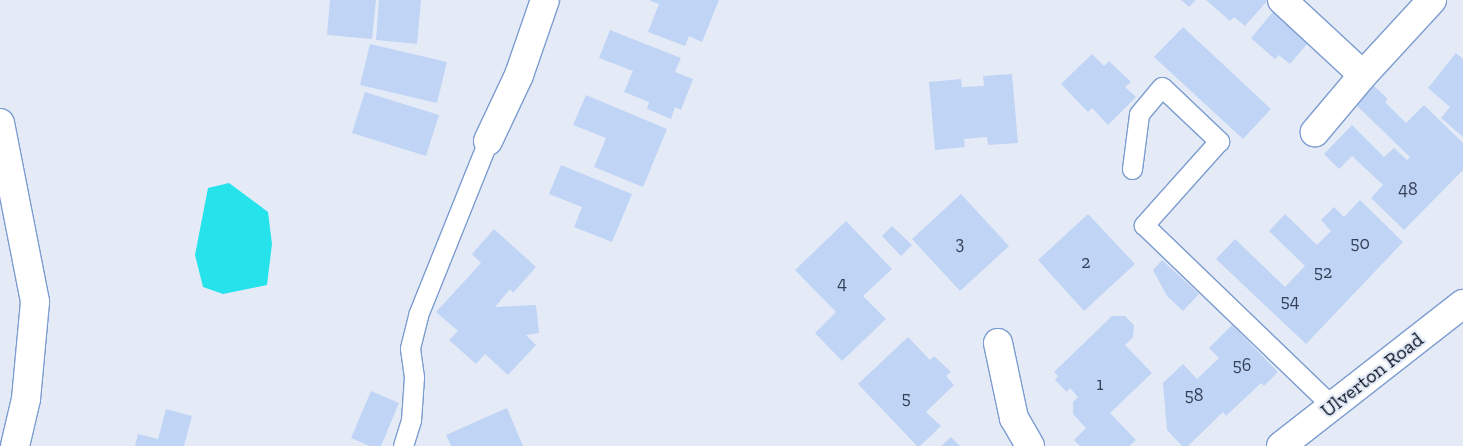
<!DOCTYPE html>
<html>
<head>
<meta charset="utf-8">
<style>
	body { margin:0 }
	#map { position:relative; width:1463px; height:446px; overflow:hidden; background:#e4ebf7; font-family:"Zilla Slab",serif }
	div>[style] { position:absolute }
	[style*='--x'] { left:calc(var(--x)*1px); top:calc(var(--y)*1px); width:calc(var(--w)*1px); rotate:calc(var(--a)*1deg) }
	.water>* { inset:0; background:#26e3eb }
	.building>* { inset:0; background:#c0d4f5 }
	.roads { filter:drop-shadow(1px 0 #7c9cd0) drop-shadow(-1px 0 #7c9cd0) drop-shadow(0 1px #7c9cd0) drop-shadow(0 -1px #7c9cd0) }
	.service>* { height:19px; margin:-9.5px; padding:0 9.5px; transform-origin:9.5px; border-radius:9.5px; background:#fff }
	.minor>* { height:28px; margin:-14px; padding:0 14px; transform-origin:14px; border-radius:14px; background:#fff }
	.tertiary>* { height:28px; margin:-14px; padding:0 14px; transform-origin:14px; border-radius:14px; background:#fff }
	.secondary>* { height:28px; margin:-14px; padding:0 14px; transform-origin:14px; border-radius:14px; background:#fff }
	span { translate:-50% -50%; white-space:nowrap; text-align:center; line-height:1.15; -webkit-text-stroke:4.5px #e4ebf7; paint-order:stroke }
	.number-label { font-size:18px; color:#344057 }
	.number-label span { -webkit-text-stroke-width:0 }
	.street-label { font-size:20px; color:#050f22 }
</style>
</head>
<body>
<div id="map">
	<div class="water">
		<i style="clip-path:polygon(229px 183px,268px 212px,272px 244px,267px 285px,223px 294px,203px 287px,195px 255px,208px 188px)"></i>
	</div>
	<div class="building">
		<i style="clip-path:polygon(330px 0,376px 0,372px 39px,327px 35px)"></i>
		<i style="clip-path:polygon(379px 0,421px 0,417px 44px,376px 40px)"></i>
		<i style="clip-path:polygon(649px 0,719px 0,702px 42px,689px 36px,685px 46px,648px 32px,659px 4px)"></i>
		<i style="clip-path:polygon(1181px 0,1196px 0,1189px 7px)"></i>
		<i style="clip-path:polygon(1206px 0,1268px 0,1245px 26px,1234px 17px,1230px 21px)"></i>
		<i style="clip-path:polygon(1278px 6px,1314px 36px,1290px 64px,1279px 55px,1275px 59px,1251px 38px)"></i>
		<i style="clip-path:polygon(1183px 27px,1271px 109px,1243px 139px,1154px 57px)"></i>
		<i style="clip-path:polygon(610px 30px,681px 58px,675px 72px,693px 79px,681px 110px,675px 107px,671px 119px,647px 109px,649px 102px,624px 92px,633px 71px,599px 58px)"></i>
		<i style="clip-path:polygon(370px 44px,447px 62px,437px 103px,360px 85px)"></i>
		<i style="clip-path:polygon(1456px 53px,1463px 59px,1463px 137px,1441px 118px,1450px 107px,1428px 88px)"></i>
		<i style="clip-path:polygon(1092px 54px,1104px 66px,1109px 61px,1131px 82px,1125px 87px,1136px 97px,1108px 125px,1092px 108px,1088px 112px,1061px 84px)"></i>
		<i style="clip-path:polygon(1012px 74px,1018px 143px,988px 145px,987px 137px,964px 139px,965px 147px,935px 150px,929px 82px,961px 79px,962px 87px,984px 86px,983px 76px)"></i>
		<i style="clip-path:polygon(1373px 85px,1388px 99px,1385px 102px,1406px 123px,1424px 105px,1463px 143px,1463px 170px,1404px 230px,1371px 198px,1383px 185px,1352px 156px,1339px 169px,1324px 154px,1352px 125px,1384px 157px,1394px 148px,1407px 160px,1410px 157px,1355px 104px)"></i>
		<i style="clip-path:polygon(365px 92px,439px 115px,426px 156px,352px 133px)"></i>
		<i style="clip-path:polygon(586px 95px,667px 129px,643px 187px,594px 167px,606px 138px,573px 125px)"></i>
		<i style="clip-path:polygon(561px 165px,632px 194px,612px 242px,574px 227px,582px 207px,549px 194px)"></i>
		<i style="clip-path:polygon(961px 194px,1009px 246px,960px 291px,912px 239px)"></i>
		<i style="clip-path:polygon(1360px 200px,1403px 242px,1306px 344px,1216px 259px,1235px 239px,1285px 287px,1305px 266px,1269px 231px,1285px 214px,1317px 245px,1331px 231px,1321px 220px,1334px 207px,1344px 217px)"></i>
		<i style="clip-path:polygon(1088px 214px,1135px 264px,1084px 311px,1038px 260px)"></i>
		<i style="clip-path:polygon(846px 221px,892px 269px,863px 296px,886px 319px,842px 361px,815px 333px,836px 312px,795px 270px)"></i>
		<i style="clip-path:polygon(892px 226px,912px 245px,901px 256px,882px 236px)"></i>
		<i style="clip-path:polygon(494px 229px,536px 267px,513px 293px,510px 289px,495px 307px,536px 305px,539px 333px,526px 335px,536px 345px,508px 375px,485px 354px,476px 364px,449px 340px,458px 331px,436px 312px,481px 263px,472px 254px)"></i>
		<i style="clip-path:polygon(1162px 260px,1199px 294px,1183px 311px,1167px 296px,1153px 270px)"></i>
		<i style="clip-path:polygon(1112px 316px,1125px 316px,1134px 325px,1133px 337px,1125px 345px,1152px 373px,1110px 413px,1136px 440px,1129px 446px,1080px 446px,1074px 440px,1086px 428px,1073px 414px,1073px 402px,1078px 397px,1070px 388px,1067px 392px,1055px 380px,1058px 376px,1054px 372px)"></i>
		<i style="clip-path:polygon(1232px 325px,1278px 372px,1264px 386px,1261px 383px,1226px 416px,1223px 412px,1188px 446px,1182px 446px,1167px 430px,1163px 383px,1183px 364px,1197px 379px,1219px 358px,1209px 348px)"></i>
		<i style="clip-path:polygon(908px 337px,930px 360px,934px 356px,951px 372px,946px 376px,954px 385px,926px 412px,941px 426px,920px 446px,917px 446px,858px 384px)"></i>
		<i style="clip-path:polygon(371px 391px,399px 403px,381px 446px,370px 446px,351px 438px)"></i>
		<i style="clip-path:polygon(507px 408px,523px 446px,451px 446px,446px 435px)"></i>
		<i style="clip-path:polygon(166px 409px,192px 416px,184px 446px,135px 446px,138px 434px,158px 439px)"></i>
		<i style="clip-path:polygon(951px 437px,960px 446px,941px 446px)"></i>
	</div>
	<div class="roads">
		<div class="service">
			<i style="--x:1132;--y:169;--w:55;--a:-82.7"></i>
			<i style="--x:1139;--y:114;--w:35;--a:-50"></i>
			<i style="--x:1162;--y:87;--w:79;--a:43.5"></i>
			<i style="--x:1219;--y:141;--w:113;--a:131.8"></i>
			<i style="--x:1144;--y:225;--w:261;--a:43.9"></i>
			<i style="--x:403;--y:446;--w:27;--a:-73"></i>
			<i style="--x:411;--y:420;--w:43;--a:-86"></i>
			<i style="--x:414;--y:377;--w:29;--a:-98"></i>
			<i style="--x:410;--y:348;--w:34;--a:-76"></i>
			<i style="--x:418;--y:315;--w:188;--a:-68.1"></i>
		</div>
		<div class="minor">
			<i style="--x:1282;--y:0;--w:110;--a:42.8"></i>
			<i style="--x:1363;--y:75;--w:75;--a:130.1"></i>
			<i style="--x:1363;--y:75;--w:102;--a:-47.4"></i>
			<i style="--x:488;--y:141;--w:73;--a:-64.8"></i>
			<i style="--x:519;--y:75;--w:79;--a:-70.9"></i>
			<i style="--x:998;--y:343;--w:77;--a:78"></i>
			<i style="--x:1014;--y:418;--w:32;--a:60"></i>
		</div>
		<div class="tertiary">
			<i style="--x:0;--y:123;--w:182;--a:78.9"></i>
			<i style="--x:35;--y:302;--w:97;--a:95.3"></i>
			<i style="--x:26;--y:399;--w:48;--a:103.2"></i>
		</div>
		<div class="secondary">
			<i style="--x:1281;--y:446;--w:231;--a:-38"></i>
		</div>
	</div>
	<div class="number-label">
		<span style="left:1408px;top:189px">48</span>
		<span style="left:960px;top:243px">3</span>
		<span style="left:1360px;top:243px">50</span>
		<span style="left:1086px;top:262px">2</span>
		<span style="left:1323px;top:272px">52</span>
		<span style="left:842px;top:283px">4</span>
		<span style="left:1290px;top:301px">54</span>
		<span style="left:1242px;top:365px">56</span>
		<span style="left:1100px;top:384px">1</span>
		<span style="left:1194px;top:395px">58</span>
		<span style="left:906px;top:398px">5</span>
	</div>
	<div class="street-label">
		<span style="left:1372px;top:375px;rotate:-38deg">Ulverton Road</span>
	</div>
</div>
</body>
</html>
